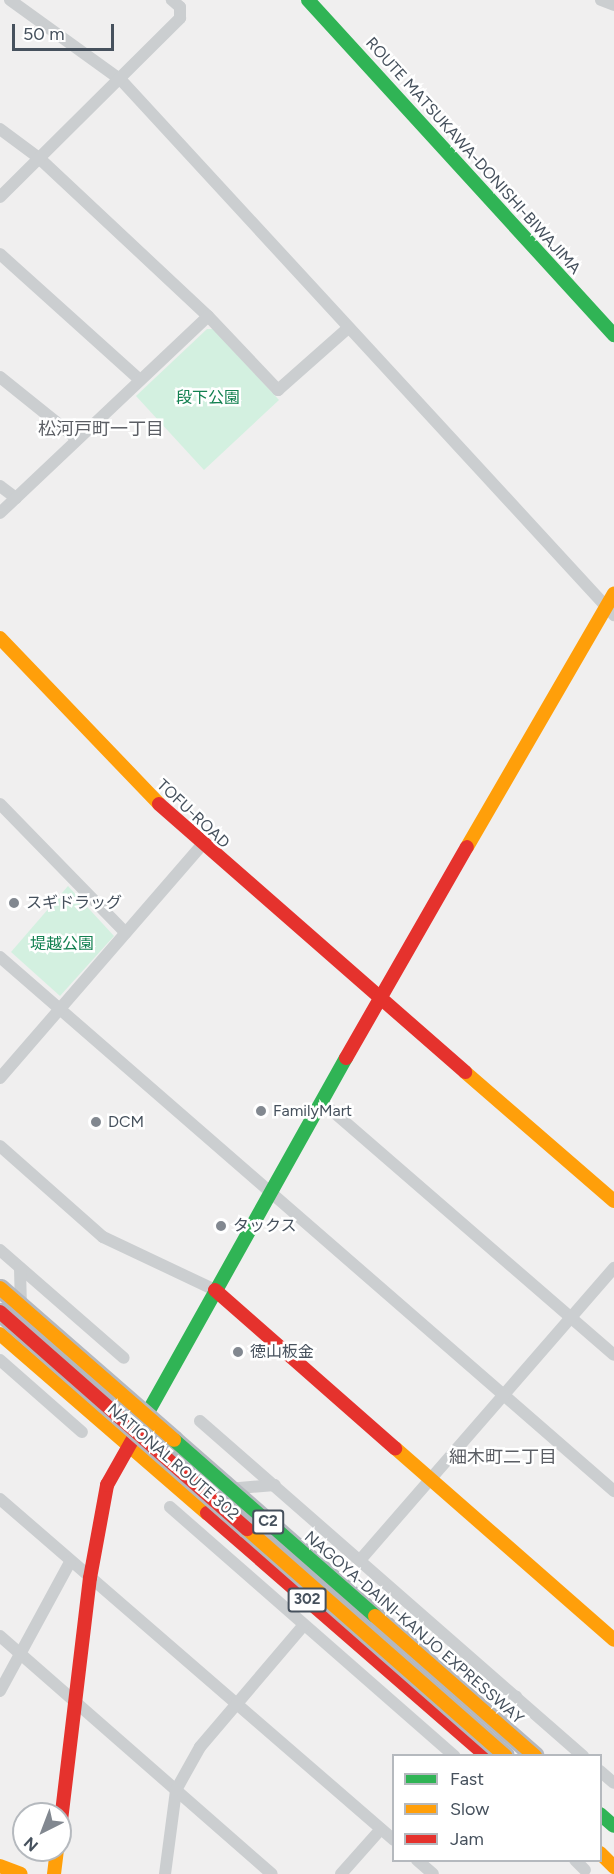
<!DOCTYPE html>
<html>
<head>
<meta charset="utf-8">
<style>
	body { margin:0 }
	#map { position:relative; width:614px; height:1874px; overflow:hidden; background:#f0efef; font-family:Figtree,"Noto Sans JP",sans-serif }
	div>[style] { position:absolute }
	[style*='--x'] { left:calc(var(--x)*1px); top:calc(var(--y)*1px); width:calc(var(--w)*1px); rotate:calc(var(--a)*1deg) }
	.green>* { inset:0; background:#d3f0e0 }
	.street>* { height:12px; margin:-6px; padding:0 6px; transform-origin:6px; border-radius:6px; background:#cbced0 }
	.fast>* { height:14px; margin:-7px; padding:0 7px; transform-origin:7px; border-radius:7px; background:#30b455 }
	.slow>* { height:14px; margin:-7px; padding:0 7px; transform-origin:7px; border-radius:7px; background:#ff9f0a }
	.jam>* { height:14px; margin:-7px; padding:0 7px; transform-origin:7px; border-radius:7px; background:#e5322d }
	.bridges { filter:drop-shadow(2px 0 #b4b8bf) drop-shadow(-2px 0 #b4b8bf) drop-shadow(0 2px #b4b8bf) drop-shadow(0 -2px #b4b8bf) }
	.fast-bridge>* { height:14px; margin:-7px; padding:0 7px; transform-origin:7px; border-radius:7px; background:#30b455 }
	.slow-bridge>* { height:14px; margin:-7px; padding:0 7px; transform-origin:7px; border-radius:7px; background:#ff9f0a }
	.jam-bridge>* { height:14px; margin:-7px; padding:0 7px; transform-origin:7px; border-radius:7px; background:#e5322d }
	.dots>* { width:16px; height:16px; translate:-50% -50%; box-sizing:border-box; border:3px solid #fff; border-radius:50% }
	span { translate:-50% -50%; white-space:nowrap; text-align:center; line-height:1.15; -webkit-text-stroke:5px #fff; paint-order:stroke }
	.shield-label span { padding:2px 4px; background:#fff; border:2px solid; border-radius:4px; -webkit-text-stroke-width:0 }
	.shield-label { font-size:15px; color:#46515d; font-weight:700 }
	.street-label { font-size:16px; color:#46515d }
	.park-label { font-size:16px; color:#138151 }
	.poi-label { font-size:16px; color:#46515d }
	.left { translate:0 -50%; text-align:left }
	.neighbourhood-label { font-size:18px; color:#5b5e64 }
	.legend { position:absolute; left:392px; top:1754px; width:210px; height:108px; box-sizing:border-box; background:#fff; border:2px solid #b5b9be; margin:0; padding:8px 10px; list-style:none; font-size:18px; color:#46515d }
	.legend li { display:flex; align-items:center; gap:12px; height:30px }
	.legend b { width:30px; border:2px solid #b5b9be }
	.north { position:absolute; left:12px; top:1802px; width:60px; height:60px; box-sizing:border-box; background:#fff; border:2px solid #b5b9be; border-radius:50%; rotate:222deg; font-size:16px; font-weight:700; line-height:24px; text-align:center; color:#46515d }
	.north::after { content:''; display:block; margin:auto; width:21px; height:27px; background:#828890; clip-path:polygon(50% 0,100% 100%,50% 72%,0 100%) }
	.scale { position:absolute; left:12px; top:24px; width:102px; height:27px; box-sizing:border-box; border:3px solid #46515d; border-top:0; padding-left:8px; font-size:18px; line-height:21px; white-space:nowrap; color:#46515d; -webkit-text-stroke:4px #fff; paint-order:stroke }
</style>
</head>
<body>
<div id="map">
	<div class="green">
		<i style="clip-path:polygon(207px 329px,213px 329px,279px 400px,204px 470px,136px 396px)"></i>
		<i style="clip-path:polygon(68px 886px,114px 936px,60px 996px,11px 952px)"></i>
	</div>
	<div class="street">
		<i style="--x:10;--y:0;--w:137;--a:35.8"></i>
		<i style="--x:121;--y:80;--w:728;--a:47.34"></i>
		<i style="--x:601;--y:0;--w:14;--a:21"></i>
		<i style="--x:0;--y:129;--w:49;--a:36.6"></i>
		<i style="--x:39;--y:158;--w:231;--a:43.1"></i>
		<i style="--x:208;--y:316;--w:102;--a:46.6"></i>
		<i style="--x:278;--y:390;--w:94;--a:-41.5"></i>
		<i style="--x:0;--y:197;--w:254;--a:-44.8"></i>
		<i style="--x:180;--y:18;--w:11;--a:-90"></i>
		<i style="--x:180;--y:7;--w:11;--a:-139"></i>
		<i style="--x:0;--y:254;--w:188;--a:42"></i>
		<i style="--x:0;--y:377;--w:99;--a:38.8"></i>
		<i style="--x:0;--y:486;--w:20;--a:37"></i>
		<i style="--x:0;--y:513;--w:286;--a:-43.4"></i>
		<i style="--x:0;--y:804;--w:180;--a:45.7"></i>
		<i style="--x:0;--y:957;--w:814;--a:41.01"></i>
		<i style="--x:0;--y:1078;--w:308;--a:-49.1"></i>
		<i style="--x:322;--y:1102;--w:386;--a:40.9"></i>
		<i style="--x:0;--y:1146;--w:137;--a:41.5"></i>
		<i style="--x:103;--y:1237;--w:124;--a:25.3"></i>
		<i style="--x:0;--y:1250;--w:164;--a:41.1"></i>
		<i style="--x:20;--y:1268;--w:40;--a:88.6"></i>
		<i style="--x:0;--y:1360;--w:109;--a:41.3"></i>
		<i style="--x:200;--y:1421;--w:509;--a:41.18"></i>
		<i style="--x:228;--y:1489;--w:47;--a:-4.9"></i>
		<i style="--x:0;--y:1499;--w:521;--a:40.88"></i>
		<i style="--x:170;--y:1507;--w:378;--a:41.2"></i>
		<i style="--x:361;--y:1559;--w:386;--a:-49"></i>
		<i style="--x:0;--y:1636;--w:361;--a:41.2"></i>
		<i style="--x:0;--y:1691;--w:147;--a:-61.5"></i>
		<i style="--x:505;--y:1736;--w:41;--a:-74.2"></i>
		<i style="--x:600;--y:1771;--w:18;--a:41"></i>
		<i style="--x:417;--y:1860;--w:21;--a:41"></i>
		<i style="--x:575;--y:1860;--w:14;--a:45"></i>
		<i style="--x:165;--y:1874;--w:85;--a:-82.5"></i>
		<i style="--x:176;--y:1790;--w:49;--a:-60.8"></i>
		<i style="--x:200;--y:1747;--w:160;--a:-49.6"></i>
		<i style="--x:341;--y:1874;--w:60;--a:-48.4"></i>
	</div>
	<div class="fast">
		<i style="--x:308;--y:0;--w:454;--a:47.6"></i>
		<i style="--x:138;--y:1430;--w:426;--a:-60.8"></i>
		<i style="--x:600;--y:1814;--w:18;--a:41"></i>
	</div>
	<div class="slow">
		<i style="--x:0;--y:638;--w:230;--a:46.2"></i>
		<i style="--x:467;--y:847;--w:293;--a:-59.9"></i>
		<i style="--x:465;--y:1072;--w:197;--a:40.9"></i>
		<i style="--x:0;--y:1334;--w:274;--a:40.9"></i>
		<i style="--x:395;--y:1448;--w:291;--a:41.2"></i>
		<i style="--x:600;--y:1853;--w:20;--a:45"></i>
		<i style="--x:0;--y:1866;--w:22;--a:21"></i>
		<i style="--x:54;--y:1874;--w:24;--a:-83"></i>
	</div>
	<div class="jam">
		<i style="--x:159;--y:804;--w:407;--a:41.2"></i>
		<i style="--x:346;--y:1058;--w:243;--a:-60.2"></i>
		<i style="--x:215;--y:1290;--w:240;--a:41.3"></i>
		<i style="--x:207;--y:1513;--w:371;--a:41"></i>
		<i style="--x:60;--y:1829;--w:253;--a:-83.2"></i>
		<i style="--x:90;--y:1578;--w:95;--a:-79.6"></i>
		<i style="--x:107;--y:1485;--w:63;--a:-60.6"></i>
	</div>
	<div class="bridges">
		<div class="fast-bridge">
			<i style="--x:174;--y:1440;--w:267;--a:41.2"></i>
		</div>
		<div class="slow-bridge">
			<i style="--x:0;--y:1288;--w:231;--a:41.1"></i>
			<i style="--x:247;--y:1529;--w:344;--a:41.3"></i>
			<i style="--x:375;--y:1616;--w:213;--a:41.2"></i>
		</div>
		<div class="jam-bridge">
			<i style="--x:0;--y:1312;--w:329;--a:41.3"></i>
		</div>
	</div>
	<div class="dots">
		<i style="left:14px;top:903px;background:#828890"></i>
		<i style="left:261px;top:1111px;background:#828890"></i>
		<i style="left:96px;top:1122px;background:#828890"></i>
		<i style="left:221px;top:1226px;background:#828890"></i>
		<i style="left:238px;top:1352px;background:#828890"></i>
	</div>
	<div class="shield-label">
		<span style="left:268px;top:1522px">C2</span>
		<span style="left:307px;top:1600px">302</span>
	</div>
	<div class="street-label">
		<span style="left:473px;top:156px;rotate:48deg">ROUTE MATSUKAWA-DONISHI-BIWAJIMA</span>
		<span style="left:193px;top:814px;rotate:43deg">TOFU-ROAD</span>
		<span style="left:173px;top:1462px;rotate:41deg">NATIONAL ROUTE 302</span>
		<span style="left:414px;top:1628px;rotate:41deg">NAGOYA-DAINI-KANJO EXPRESSWAY</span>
	</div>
	<div class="park-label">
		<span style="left:208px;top:398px">段下公園</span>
		<span style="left:62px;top:944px">堤越公園</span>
	</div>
	<div class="poi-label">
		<span class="left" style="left:26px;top:903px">スギドラッグ</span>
		<span class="left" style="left:273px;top:1111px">FamilyMart</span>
		<span class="left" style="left:108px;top:1122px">DCM</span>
		<span class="left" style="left:233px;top:1226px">タックス</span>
		<span class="left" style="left:250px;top:1352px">徳山板金</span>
	</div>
	<div class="neighbourhood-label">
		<span style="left:101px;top:429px">松河戸町一丁目</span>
		<span style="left:503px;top:1457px">細木町二丁目</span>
	</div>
	<ul class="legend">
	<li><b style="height:8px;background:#30b455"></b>Fast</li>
	<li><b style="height:8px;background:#ff9f0a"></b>Slow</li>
	<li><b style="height:8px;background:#e5322d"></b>Jam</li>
	</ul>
	<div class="north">N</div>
	<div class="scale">50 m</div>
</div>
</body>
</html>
